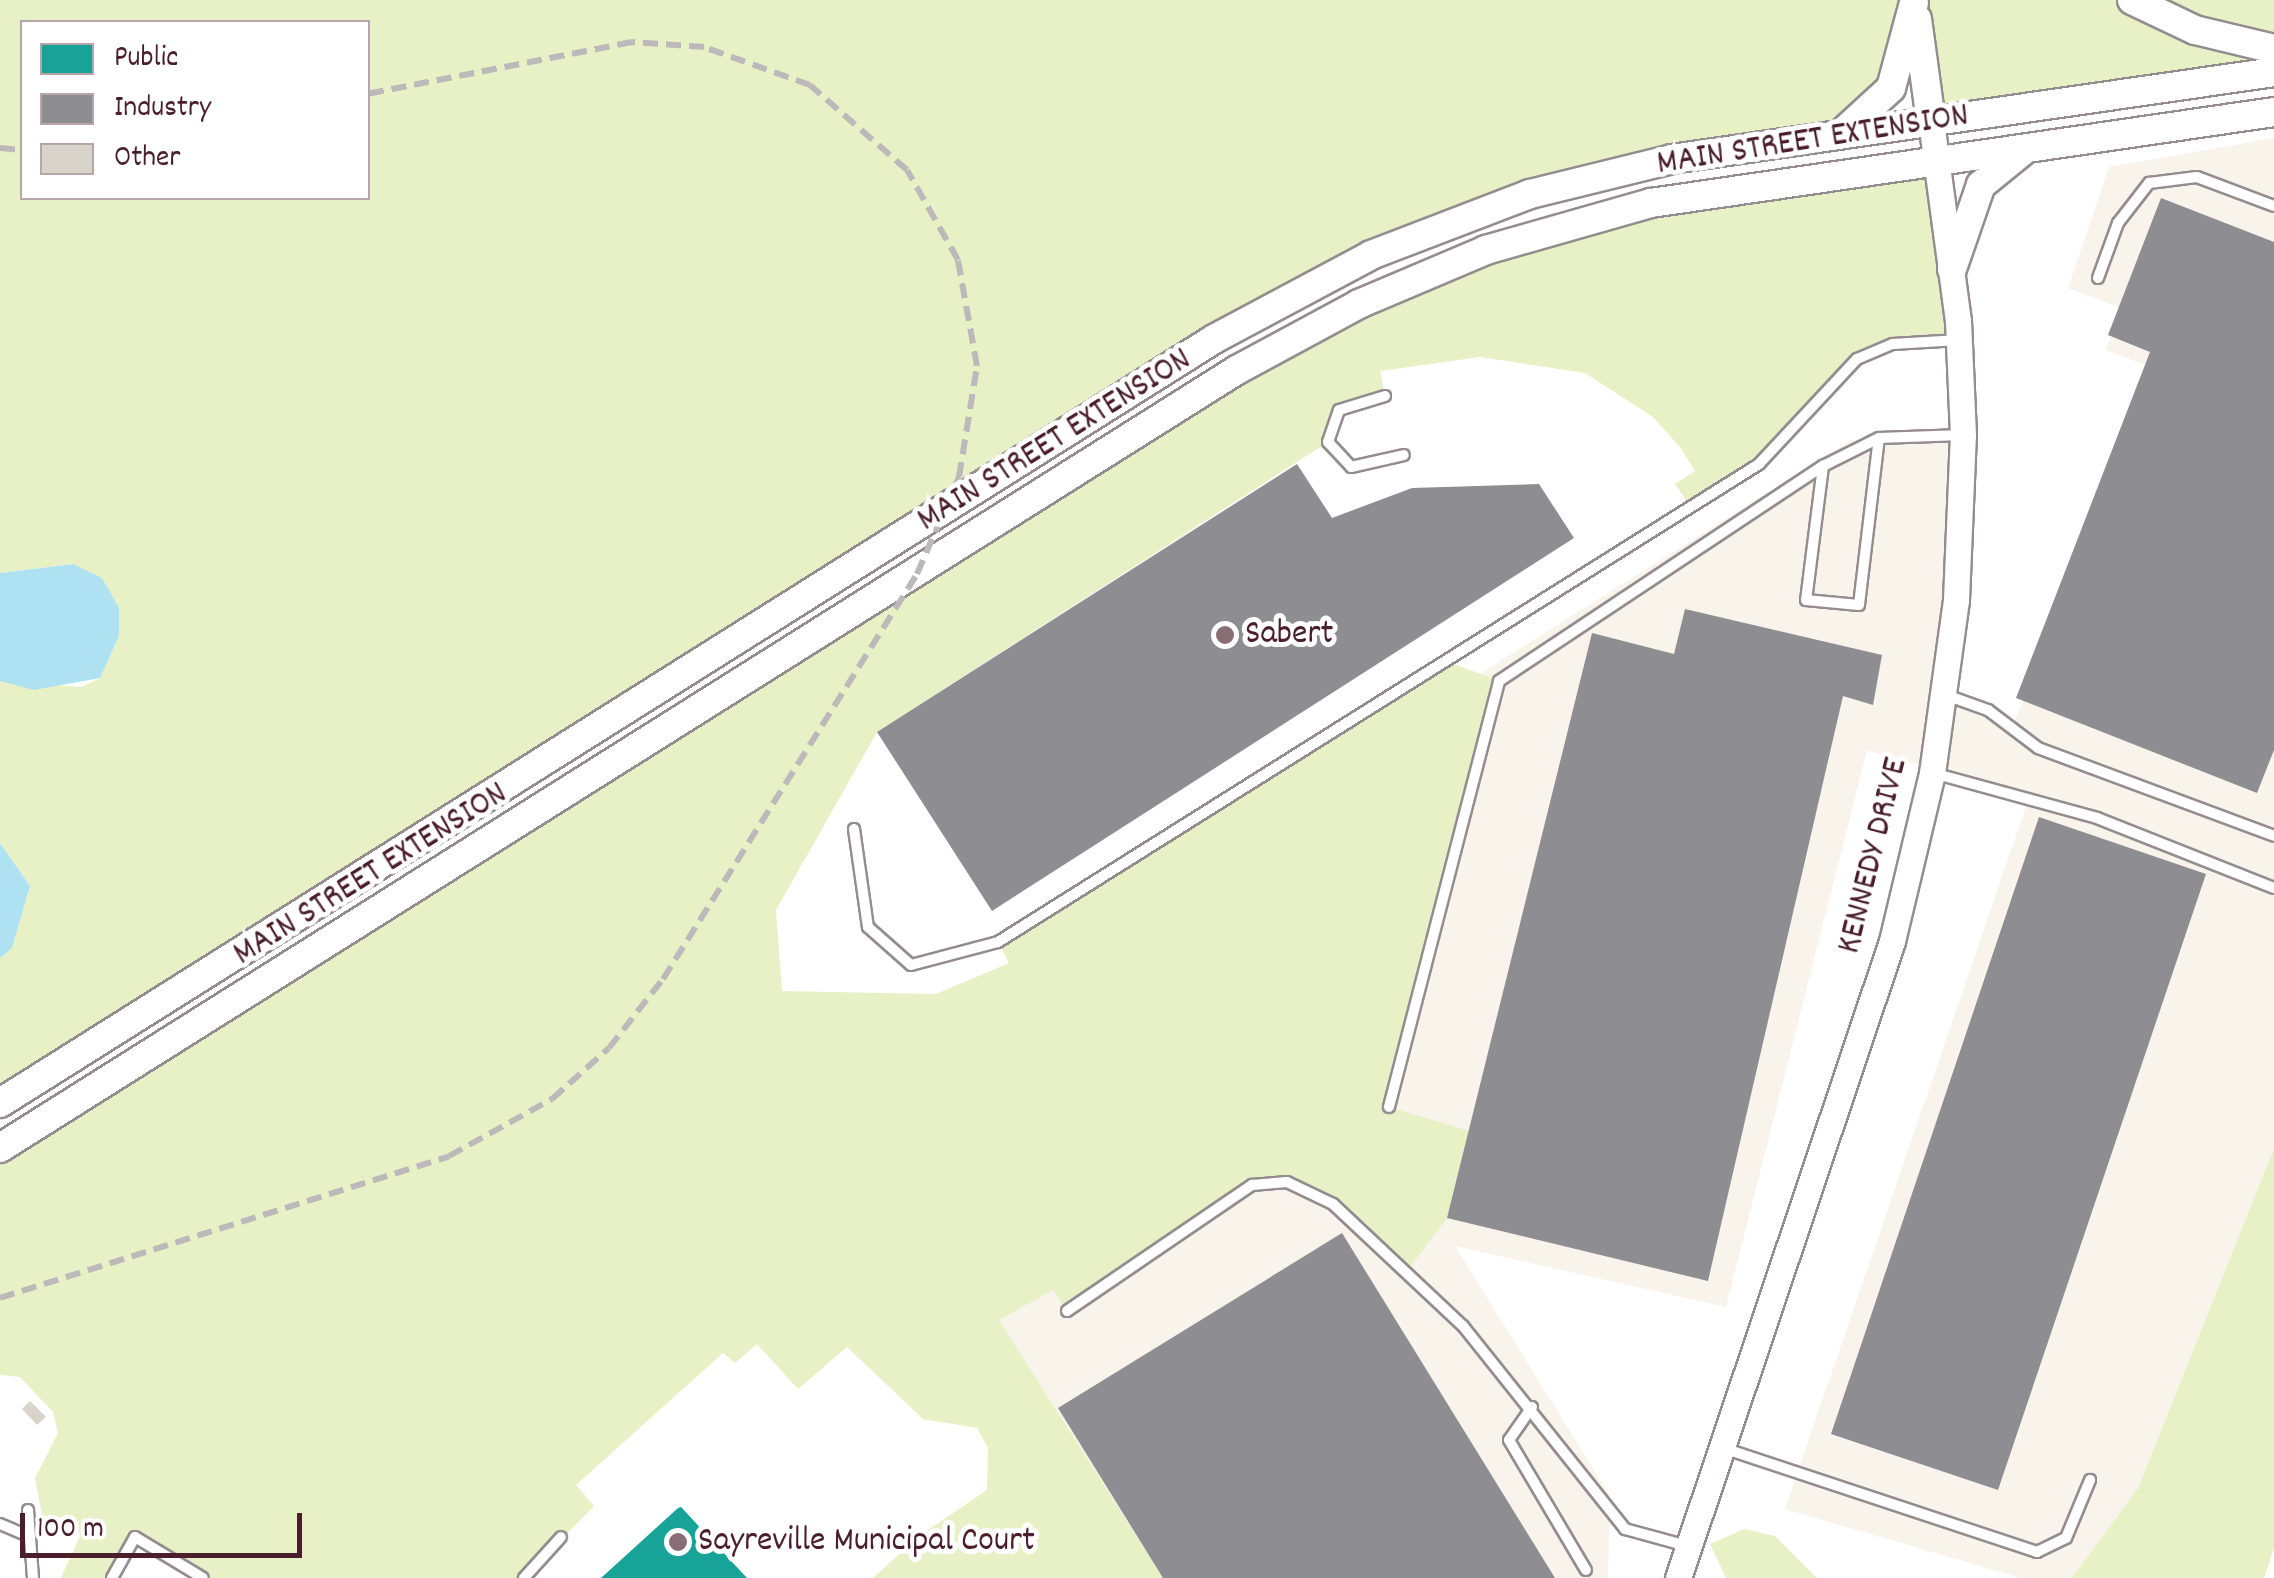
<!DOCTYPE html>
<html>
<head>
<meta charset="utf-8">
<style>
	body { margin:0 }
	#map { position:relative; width:2274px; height:1578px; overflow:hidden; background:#fff; font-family:Dekko,sans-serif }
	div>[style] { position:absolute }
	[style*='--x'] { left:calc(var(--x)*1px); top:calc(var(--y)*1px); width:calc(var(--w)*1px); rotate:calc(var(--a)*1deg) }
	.built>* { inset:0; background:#f8f3eb }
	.green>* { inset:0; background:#e8f1c6 }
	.water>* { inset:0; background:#aee2f3 }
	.public>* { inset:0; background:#17a398 }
	.industry>* { inset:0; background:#8d8d92 }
	.building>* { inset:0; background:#d9d4cb }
	.roads { filter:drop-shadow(2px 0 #948c8e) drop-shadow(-2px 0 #948c8e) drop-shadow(0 2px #948c8e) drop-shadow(0 -2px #948c8e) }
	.service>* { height:10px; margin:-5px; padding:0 5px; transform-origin:5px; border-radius:5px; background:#fff }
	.tertiary>* { height:25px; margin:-12.5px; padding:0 12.5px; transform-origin:12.5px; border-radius:12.5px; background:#fff }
	.secondary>* { height:28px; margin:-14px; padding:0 14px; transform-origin:14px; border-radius:14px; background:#fff }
	.rail>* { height:6px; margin-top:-3px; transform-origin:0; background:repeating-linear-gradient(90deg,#bdb8b9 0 15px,transparent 0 23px) }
	.dots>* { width:28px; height:28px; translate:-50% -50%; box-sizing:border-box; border:5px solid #fff; border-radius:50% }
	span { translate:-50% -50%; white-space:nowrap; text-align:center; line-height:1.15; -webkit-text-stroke:10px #fff; paint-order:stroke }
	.street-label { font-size:35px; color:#4a1f2b }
	.poi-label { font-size:35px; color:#4a1f2b }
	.left { translate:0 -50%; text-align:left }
	.legend { position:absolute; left:20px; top:20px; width:350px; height:180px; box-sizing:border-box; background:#fff; border:2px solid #b7a5aa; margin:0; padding:12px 18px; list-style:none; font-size:30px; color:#4a1f2b }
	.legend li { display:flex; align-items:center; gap:20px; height:50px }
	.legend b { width:50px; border:2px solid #b7a5aa }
	.scale { position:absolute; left:20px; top:1513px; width:282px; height:45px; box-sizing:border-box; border:5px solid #4a1f2b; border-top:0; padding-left:12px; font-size:30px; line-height:35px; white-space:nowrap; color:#4a1f2b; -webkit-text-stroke:8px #fff; paint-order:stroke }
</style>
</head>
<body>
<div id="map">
	<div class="built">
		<i style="clip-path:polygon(2274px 138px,2274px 1148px,2138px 1488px,2072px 1578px,2021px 1578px,1785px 1509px,2029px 798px,1867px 750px,1726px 1307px,1455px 1246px,1610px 1496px,1608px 1578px,1162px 1578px,999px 1320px,1053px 1289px,1478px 675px,1851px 440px,1963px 435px,1945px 695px,2012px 729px,2148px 366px,2106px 350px,2121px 308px,2068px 288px,2109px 167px)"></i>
	</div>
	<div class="green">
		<i style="clip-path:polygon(evenodd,0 0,2274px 0,2274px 72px,1931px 121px,1915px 7px,1898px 70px,1841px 133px,1672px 159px,1337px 271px,0 1103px,0 958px,12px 948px,30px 886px,0 843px,0 681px,81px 687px,100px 678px,119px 636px,119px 608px,73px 564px,0 573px,0 0,22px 22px,368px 22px,368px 198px,22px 198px,22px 22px)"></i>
		<i style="clip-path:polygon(1937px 159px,1960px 340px,1868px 352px,1782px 444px,1690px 506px,1675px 484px,1695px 471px,1680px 447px,1653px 417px,1585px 373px,1480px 357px,1380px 371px,1385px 396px,1332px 416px,1328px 442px,877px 732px,776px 910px,782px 991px,936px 994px,1009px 963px,998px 942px,1446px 661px,1499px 681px,1389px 1107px,1469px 1131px,1447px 1218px,1407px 1271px,1333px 1204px,1287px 1182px,1253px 1185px,1067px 1311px,1053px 1290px,999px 1320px,1163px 1578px,873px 1578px,915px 1540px,929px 1547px,928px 1530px,987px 1490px,988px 1448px,977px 1428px,923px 1419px,847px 1347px,798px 1389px,757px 1344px,735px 1363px,723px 1353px,576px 1485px,594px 1506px,524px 1578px,203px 1578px,135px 1538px,112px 1578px,61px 1578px,80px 1536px,76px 1519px,42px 1516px,35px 1478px,58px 1433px,53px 1412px,20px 1377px,0 1375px,0 1148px,1237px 370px,1486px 250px)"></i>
		<i style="clip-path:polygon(2274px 1148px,2274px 1548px,2264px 1578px,2072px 1578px,2138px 1488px)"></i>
		<i style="clip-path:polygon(1744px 1529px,1775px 1536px,1817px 1578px,1726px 1578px,1710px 1544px)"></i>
	</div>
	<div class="water">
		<i style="clip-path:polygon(73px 564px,102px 578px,119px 608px,119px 636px,100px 678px,34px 690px,0 681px,0 573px)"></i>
		<i style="clip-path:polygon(0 843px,30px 886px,12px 948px,0 958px)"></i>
	</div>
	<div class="public">
		<i style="clip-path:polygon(681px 1507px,747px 1578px,601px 1578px,678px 1508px)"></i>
	</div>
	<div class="industry">
		<i style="clip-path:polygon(2161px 198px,2274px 242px,2274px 750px,2257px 793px,2016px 698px,2150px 352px,2108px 335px)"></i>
		<i style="clip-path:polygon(1297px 464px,1332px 518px,1412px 488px,1539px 484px,1574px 538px,992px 911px,877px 732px)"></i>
		<i style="clip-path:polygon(1685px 609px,1882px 655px,1873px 705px,1843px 696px,1708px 1281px,1447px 1218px,1592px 633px,1674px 654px)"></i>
		<i style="clip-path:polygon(2039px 817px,2206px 874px,1998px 1490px,1831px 1434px)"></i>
		<i style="clip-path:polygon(1342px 1233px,1555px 1578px,1163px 1578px,1058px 1408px)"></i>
	</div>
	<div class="building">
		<i style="clip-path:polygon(30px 1401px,46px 1417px,37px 1425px,22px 1409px)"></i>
	</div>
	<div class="roads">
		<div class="service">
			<i style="--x:2098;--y:278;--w:59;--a:-70"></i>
			<i style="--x:2118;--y:223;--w:51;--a:-52.2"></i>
			<i style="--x:2149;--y:183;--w:48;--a:-7.1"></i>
			<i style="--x:2197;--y:177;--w:82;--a:20.6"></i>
			<i style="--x:1385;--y:396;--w:48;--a:163.1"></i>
			<i style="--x:1339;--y:410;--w:34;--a:109"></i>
			<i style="--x:1328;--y:442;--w:34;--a:47"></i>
			<i style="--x:1351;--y:467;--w:54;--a:-12.8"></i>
			<i style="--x:1823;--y:466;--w:135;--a:97.2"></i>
			<i style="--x:1806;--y:600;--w:53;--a:5.4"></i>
			<i style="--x:1859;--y:605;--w:168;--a:-83.2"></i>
			<i style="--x:1946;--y:695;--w:45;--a:19.7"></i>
			<i style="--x:1988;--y:710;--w:63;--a:37.2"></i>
			<i style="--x:2038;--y:748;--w:252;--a:20.4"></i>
			<i style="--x:1933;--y:773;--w:170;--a:15.3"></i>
			<i style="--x:2097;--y:818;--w:190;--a:21.6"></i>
			<i style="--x:854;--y:829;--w:99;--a:81.9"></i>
			<i style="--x:868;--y:927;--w:57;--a:41.5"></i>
			<i style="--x:911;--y:965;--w:90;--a:-14.8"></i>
			<i style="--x:998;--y:942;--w:899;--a:-32.13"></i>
			<i style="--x:1759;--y:464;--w:144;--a:-47"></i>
			<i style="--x:1857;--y:359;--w:39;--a:-23"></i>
			<i style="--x:1893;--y:344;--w:66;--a:-3.5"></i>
			<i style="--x:1389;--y:1107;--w:440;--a:-75.5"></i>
			<i style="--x:1499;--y:681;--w:389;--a:-33.6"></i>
			<i style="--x:1823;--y:466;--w:63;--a:-26.6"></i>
			<i style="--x:1879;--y:438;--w:83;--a:-2.1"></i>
			<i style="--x:1067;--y:1311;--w:224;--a:-34.3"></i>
			<i style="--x:1252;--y:1185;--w:35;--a:-5"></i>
			<i style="--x:1287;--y:1182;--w:51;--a:25.6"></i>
			<i style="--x:1333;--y:1204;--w:178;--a:43.2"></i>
			<i style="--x:1463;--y:1326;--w:260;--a:51.4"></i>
			<i style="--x:1625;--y:1529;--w:64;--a:15.3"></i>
			<i style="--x:1532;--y:1407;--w:40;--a:124.9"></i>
			<i style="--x:1509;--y:1440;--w:151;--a:59.4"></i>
			<i style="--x:1723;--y:1448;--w:331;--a:18.3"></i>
			<i style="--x:2037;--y:1552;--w:32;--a:-26"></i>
			<i style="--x:2066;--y:1538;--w:63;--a:-67.5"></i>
			<i style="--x:28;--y:1510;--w:68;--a:85.8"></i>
			<i style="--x:0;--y:1524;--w:25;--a:23"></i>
			<i style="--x:112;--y:1578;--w:47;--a:-60.7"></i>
			<i style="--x:135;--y:1537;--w:79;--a:31.1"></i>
			<i style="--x:524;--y:1578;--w:55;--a:-47.9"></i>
		</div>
		<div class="tertiary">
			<i style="--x:1678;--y:1578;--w:672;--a:-71.43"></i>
			<i style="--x:1892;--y:941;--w:173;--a:-76.6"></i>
			<i style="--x:1932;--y:773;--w:175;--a:-82.1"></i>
			<i style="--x:1956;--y:600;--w:165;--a:-87.6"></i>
			<i style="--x:1963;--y:435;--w:114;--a:-92.5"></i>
			<i style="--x:1958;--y:321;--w:202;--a:-97.7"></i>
		</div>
		<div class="secondary">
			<i style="--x:2132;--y:0;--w:70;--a:25.5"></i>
			<i style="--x:2195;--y:30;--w:81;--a:13.5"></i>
			<i style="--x:1917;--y:19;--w:103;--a:82.2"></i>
			<i style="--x:1843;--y:132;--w:65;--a:-42.5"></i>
			<i style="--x:1891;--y:88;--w:88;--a:-74.9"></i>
			<i style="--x:1952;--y:269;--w:89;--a:-71"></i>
			<i style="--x:1981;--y:185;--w:54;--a:-39"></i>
			<i style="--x:0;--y:1103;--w:1434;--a:-32.18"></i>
			<i style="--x:1214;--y:339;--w:178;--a:-28.1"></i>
			<i style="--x:1371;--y:255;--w:170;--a:-21"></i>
			<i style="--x:1530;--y:194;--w:146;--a:-13.8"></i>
			<i style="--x:1672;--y:159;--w:608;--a:-8.22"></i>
			<i style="--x:0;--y:1148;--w:1461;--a:-32.17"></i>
			<i style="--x:1237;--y:370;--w:139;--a:-28.4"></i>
			<i style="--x:1359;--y:304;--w:138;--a:-23"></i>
			<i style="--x:1486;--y:250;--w:172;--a:-15.9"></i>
			<i style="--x:1651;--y:203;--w:630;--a:-8.31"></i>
		</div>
	</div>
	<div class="rail">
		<i style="--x:0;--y:148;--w:22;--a:5"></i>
		<i style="--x:0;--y:1298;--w:471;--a:-17.5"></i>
		<i style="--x:449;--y:1156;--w:118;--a:-29"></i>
		<i style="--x:552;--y:1099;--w:76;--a:-41.8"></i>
		<i style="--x:609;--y:1048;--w:88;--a:-52"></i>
		<i style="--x:663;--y:979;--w:478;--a:-57.9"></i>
		<i style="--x:917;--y:574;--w:106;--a:-66.6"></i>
		<i style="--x:959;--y:477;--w:112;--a:-80.8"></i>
		<i style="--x:977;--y:366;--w:108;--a:-100.2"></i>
		<i style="--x:958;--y:260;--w:103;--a:-119.5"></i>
		<i style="--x:907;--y:170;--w:129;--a:-138.8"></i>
		<i style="--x:810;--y:85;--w:113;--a:-160.3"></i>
		<i style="--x:704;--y:47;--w:72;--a:-176"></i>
		<i style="--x:632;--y:42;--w:269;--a:168.9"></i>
	</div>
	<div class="dots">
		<i style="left:1225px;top:635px;background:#896d75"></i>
		<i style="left:678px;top:1542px;background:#896d75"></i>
	</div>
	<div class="street-label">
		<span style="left:1813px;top:141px;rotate:-9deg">MAIN STREET EXTENSION</span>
		<span style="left:1055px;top:441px;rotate:-32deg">MAIN STREET EXTENSION</span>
		<span style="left:1874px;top:856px;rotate:-76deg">KENNEDY DRIVE</span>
		<span style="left:371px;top:875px;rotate:-32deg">MAIN STREET EXTENSION</span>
	</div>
	<div class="poi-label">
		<span class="left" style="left:1245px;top:635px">Sabert</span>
		<span class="left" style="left:698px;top:1542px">Sayreville Municipal Court</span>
	</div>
	<ul class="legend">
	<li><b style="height:28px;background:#17a398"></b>Public</li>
	<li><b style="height:28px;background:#8d8d92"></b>Industry</li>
	<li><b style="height:28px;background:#d9d4cb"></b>Other</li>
	</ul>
	<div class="scale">100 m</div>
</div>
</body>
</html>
